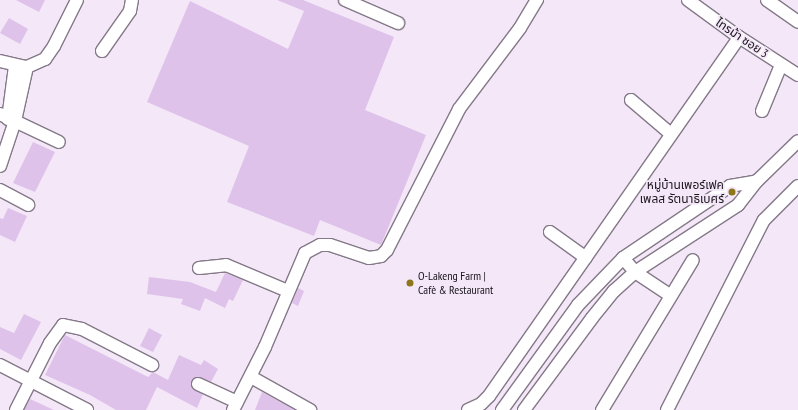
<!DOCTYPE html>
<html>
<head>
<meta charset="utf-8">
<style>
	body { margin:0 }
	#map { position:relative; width:798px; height:410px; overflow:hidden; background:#f3e7f8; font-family:"PT Sans Narrow","Noto Sans Thai",sans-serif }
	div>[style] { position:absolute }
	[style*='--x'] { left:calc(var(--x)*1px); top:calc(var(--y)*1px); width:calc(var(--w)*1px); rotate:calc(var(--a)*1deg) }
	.building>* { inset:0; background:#dfc2ea }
	.roads { filter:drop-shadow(1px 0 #847988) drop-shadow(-1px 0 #847988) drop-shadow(0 1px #847988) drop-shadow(0 -1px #847988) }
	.minor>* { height:12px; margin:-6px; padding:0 6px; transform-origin:6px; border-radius:6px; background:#fff }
	.dots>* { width:11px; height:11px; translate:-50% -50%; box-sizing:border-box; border:2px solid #f3e7f8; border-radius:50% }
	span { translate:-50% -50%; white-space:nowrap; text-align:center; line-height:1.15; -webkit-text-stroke:3.5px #f3e7f8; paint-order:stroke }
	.street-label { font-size:12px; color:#19151b }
	.poi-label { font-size:12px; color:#19151b }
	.right { translate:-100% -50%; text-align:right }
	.left { translate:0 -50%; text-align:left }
</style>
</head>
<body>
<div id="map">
	<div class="building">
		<i style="clip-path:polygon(16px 0,45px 0,39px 12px)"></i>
		<i style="clip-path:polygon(277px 0,303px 0,394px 37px,365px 110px,426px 135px,381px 245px,320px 220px,314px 236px,227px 202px,249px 146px,147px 102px,190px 1px,288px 49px,304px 11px)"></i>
		<i style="clip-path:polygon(9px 18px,28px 29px,20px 44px,0 33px)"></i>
		<i style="clip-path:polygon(33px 142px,55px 152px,35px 192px,13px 183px)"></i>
		<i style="clip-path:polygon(8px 208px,27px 216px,15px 242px,0 235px,0 218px,3px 219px)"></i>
		<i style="clip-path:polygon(225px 273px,243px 280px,233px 301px,229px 299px,225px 308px,205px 298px,200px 311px,181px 304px,183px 299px,147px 294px,149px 277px,190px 282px,216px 292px)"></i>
		<i style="clip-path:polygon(298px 288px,304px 291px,298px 306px,292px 303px)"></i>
		<i style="clip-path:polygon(24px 314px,41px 322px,21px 360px,0 349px,0 327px,14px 333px)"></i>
		<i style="clip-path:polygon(149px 328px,162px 335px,153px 352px,140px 346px)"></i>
		<i style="clip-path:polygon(65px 335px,148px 377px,153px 372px,168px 380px,179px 355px,201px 365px,204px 360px,218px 369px,211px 382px,198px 377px,191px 381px,192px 389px,203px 394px,197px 408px,157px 387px,146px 410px,116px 410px,90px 395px,45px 375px)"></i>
		<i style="clip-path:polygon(262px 392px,295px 410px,255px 410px)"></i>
		<i style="clip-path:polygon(30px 399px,54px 410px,24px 410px)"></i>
	</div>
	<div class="roads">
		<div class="minor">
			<i style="--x:345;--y:0;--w:58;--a:23.5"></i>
			<i style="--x:688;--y:0;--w:63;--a:36"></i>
			<i style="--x:739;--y:37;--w:70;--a:32.8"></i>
			<i style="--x:767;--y:0;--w:38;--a:35"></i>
			<i style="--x:102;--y:51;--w:49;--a:-55"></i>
			<i style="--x:130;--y:11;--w:11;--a:-80"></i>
			<i style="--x:0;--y:61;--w:28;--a:13"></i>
			<i style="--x:27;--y:67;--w:20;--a:-24"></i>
			<i style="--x:45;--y:59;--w:16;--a:-55"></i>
			<i style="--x:54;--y:46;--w:51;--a:-63.4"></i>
			<i style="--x:631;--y:100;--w:52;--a:40.4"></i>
			<i style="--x:762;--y:111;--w:50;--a:-67.6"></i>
			<i style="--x:0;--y:114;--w:65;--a:25.4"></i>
			<i style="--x:8;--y:119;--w:53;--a:-82.5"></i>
			<i style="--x:0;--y:166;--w:47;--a:-71.6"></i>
			<i style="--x:15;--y:121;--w:55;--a:-77.5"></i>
			<i style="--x:0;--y:190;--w:32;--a:28"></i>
			<i style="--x:550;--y:232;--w:44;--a:35.8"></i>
			<i style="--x:623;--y:258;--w:18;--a:49"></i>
			<i style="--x:635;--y:272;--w:43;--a:33.7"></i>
			<i style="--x:199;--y:268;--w:27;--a:-6"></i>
			<i style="--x:226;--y:265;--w:67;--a:22.8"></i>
			<i style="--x:0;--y:365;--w:98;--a:27.3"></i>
			<i style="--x:251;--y:377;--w:68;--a:29.2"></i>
			<i style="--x:198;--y:384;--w:43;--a:24.8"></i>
			<i style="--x:16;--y:410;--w:75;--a:-63.1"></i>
			<i style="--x:50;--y:343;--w:22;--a:-54"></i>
			<i style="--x:63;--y:325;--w:19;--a:12"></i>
			<i style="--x:82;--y:329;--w:79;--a:27.2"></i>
			<i style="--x:233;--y:410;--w:71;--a:-63.1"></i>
			<i style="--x:265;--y:347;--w:102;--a:-66.9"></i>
			<i style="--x:305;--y:253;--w:17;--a:-28"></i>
			<i style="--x:320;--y:245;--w:10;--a:0"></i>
			<i style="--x:330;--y:245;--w:41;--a:18.4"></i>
			<i style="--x:369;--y:258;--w:12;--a:-9"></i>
			<i style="--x:381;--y:256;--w:8;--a:-45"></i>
			<i style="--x:387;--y:250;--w:158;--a:-62.9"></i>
			<i style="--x:459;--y:109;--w:101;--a:-53"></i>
			<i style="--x:520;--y:28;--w:33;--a:-59"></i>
			<i style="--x:468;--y:410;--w:14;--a:-25"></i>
			<i style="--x:481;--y:404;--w:11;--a:-45"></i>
			<i style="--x:489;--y:396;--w:437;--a:-55.1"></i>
			<i style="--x:502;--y:410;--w:130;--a:-54.1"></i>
			<i style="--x:578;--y:305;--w:65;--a:-46.2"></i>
			<i style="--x:623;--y:258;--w:129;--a:-33.9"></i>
			<i style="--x:730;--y:186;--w:27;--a:-10"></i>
			<i style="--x:524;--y:410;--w:114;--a:-53.5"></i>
			<i style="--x:592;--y:318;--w:35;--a:-51"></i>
			<i style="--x:614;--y:291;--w:28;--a:-42"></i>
			<i style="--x:635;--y:272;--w:123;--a:-33"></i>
			<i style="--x:738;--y:205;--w:31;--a:-52"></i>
			<i style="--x:757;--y:181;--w:57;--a:-44.3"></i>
			<i style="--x:602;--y:410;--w:175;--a:-58.8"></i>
			<i style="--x:667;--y:410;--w:213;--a:-63"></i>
			<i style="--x:764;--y:220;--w:48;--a:-45"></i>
		</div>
	</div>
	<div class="dots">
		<i style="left:732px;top:192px;background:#8d761b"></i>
		<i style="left:410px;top:283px;background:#8d761b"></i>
	</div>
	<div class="street-label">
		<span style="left:742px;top:38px;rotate:34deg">ไทรม้า ซอย 3</span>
	</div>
	<div class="poi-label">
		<span class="right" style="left:724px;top:192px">หมู่บ้านเพอร์เฟค<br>เพลส รัตนาธิเบศร์</span>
		<span class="left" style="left:418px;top:283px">O-Lakeng Farm |<br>Cafè &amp; Restaurant</span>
	</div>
</div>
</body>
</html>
